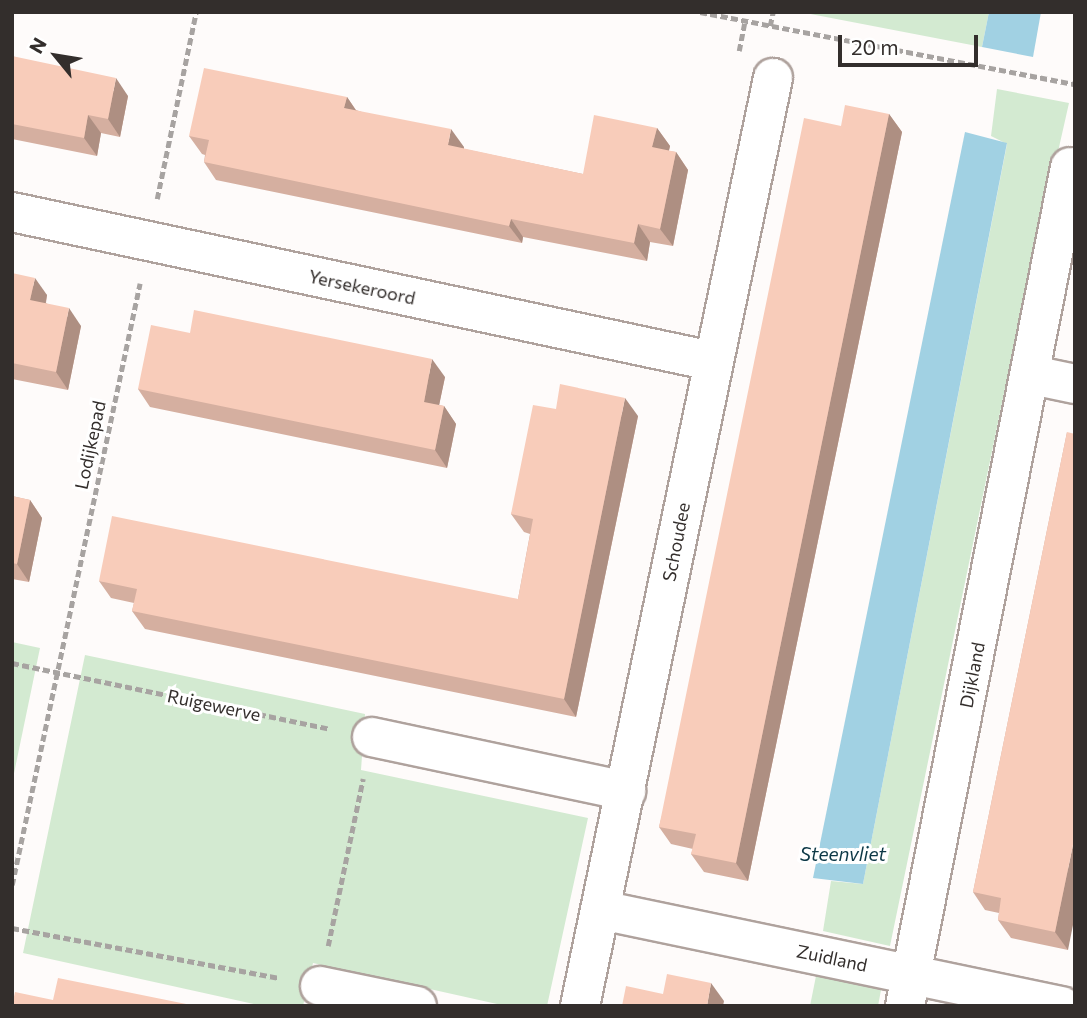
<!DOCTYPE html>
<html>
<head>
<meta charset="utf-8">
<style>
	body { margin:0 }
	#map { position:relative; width:1087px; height:1018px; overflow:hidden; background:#fefbfa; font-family:Commissioner,sans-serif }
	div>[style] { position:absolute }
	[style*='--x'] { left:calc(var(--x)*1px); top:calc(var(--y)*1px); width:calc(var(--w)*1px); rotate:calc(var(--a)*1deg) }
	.green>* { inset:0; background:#d3ead1 }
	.water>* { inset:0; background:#a1d1e3 }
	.path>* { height:4.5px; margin-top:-2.25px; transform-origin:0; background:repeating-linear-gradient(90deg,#a7a3a1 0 7px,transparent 0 10.5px) }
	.roads { filter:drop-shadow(2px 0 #afa29d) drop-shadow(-2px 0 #afa29d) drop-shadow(0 2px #afa29d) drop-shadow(0 -2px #afa29d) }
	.minor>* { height:38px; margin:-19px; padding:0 19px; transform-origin:19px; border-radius:19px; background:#fff }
	.wall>* { inset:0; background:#d5afa0 }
	.shaded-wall>* { inset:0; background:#ae8f82 }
	.building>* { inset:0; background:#f8ccba }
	span { translate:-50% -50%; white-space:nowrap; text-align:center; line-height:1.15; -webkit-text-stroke:6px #fff; paint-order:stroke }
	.street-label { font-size:18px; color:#332e2c }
	.water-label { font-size:19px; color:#0d3846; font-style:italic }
	.frame { position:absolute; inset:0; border:14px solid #332e2c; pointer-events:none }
	.north { position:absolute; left:21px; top:21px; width:70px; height:70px; -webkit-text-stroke:5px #fff; paint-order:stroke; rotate:300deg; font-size:19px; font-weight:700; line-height:28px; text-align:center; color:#332e2c }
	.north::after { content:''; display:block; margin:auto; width:24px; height:32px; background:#332e2c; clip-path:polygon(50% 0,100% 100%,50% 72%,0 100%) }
	.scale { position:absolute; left:838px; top:35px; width:140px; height:32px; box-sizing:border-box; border:4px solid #332e2c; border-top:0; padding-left:9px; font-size:21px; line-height:24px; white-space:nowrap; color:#332e2c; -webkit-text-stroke:5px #fff; paint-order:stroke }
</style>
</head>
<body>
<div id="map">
	<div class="green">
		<i style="clip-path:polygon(800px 12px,989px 12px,982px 47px)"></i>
		<i style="clip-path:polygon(997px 89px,1069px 103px,1009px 369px,890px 946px,823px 931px,831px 881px,863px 884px,1007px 144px,991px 136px)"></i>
		<i style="clip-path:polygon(12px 642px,40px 648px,12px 783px)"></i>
		<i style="clip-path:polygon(85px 655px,365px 714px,361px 770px,588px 818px,547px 1006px,506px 1006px,313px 963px,303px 1006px,263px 1006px,23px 953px)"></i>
		<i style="clip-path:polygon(816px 976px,881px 990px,878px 1006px,810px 1006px)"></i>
	</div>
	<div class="water">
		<i style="clip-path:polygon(989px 12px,1041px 12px,1033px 57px,982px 47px)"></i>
		<i style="clip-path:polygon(965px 132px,1007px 143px,863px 884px,813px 878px)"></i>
	</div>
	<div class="path">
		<i style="--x:700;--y:12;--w:382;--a:10.9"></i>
		<i style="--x:770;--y:26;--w:14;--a:-78"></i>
		<i style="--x:739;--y:51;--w:31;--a:-79"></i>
		<i style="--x:157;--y:199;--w:191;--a:-78.2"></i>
		<i style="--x:12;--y:663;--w:325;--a:11.7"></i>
		<i style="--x:12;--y:885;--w:615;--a:-78"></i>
		<i style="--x:12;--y:928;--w:272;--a:10.6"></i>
		<i style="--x:328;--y:946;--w:171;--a:-78.2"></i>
	</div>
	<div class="roads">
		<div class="minor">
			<i style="--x:12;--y:212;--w:716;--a:12.02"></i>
			<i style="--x:1032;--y:375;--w:44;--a:11.8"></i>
			<i style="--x:372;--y:737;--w:260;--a:12"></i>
			<i style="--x:601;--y:910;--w:471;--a:11.8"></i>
			<i style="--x:320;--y:986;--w:99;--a:11.7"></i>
			<i style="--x:580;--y:1006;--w:948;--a:-78.25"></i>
			<i style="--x:905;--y:1006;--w:855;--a:-78.87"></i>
		</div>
	</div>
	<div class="wall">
		<i style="clip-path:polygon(12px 56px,128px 96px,120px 137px,101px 133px,97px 156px,12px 139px)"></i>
		<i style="clip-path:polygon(347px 97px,356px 110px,464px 147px,464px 149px,583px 174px,657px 128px,670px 146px,669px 151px,676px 152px,688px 170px,673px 246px,650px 242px,647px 261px,523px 237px,522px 243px,216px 180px,204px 162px,205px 155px,202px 154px,189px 136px)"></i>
		<i style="clip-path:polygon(889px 114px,902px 132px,748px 881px,704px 872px,691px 854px,693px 849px,671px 844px,659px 827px,841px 126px)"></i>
		<i style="clip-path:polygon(12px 273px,47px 295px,46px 303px,81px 326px,68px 390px,12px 379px)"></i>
		<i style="clip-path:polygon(190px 333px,445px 377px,439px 405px,444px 406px,456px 424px,447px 468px,150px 407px,138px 389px)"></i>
		<i style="clip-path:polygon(556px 409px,638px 416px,576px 717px,145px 629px,132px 611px,134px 603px,111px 598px,99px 581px,518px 599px,530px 534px,524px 532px,511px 514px)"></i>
		<i style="clip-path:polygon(1067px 432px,1068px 950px,1011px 938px,998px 920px,999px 913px,985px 910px,973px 892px)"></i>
		<i style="clip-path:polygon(12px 496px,30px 500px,42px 518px,29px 582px,12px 579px)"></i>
	</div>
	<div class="shaded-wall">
		<i style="clip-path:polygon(116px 78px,128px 96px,120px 137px,108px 119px)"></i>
		<i style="clip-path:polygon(347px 97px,359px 115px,344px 108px)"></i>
		<i style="clip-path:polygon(889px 114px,902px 132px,748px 881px,736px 863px)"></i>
		<i style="clip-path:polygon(88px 115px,101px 133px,97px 156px,84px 138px)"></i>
		<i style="clip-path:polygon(657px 128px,670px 146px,665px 165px,652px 147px)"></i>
		<i style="clip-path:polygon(451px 129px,464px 147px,461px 163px,448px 145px)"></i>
		<i style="clip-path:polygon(676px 152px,688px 170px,673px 246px,660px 229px)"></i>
		<i style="clip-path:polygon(511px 219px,523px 237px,522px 243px,509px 226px)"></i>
		<i style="clip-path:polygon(638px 224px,650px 242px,647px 261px,634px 243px)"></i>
		<i style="clip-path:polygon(35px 278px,47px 295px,43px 318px,30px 300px)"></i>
		<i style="clip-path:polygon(69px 308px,81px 326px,68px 390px,56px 372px)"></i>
		<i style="clip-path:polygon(432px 359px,445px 377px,436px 420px,424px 402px)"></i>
		<i style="clip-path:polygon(625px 398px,638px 416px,576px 717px,564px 699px)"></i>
		<i style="clip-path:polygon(444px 406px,456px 424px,447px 468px,435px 450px)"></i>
		<i style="clip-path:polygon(30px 500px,42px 518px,29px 582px,17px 564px)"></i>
		<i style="clip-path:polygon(1075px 835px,1075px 915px,1068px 950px,1055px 932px)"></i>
		<i style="clip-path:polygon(711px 983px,724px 1001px,723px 1006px,707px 1006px)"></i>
	</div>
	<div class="building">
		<i style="clip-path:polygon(12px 56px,116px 78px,108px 119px,88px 115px,84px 138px,12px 124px)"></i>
		<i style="clip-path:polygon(204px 68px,347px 97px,344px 108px,451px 129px,448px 145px,583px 174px,594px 115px,657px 128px,652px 147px,676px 152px,660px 229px,638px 224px,634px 243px,511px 219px,509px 226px,204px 162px,209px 140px,189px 136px)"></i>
		<i style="clip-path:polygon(845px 105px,889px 114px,736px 863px,691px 854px,696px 834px,659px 827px,804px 118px,841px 126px)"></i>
		<i style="clip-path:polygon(12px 273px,35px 278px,30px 300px,69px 308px,56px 372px,12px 363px)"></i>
		<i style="clip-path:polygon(194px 310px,432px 359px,424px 402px,444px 406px,435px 450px,138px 389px,151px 325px,190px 333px)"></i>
		<i style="clip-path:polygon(560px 384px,625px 398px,564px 699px,132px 611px,137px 589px,99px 581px,112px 516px,518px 599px,533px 519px,511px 514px,533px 405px,556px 409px)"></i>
		<i style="clip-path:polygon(1067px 432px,1075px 434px,1075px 835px,1055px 932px,998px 920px,1001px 898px,973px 892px)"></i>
		<i style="clip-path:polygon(12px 496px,30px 500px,17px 564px,12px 563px)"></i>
		<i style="clip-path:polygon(667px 974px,711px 983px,707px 1006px,622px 1006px,626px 986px,663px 994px)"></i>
		<i style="clip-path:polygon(58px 978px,196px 1006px,12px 1006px,15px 992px,53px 1000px)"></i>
	</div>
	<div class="street-label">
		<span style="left:362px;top:287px;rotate:12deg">Yersekeroord</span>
		<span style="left:90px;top:445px;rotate:-78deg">Lodijkepad</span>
		<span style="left:676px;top:542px;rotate:-79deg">Schoudee</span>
		<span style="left:972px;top:675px;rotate:-79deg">Dijkland</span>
		<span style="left:214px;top:705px;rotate:12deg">Ruigewerve</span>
		<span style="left:832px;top:958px;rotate:12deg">Zuidland</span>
	</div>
	<div class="water-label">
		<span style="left:843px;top:854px">Steenvliet</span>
	</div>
	<div class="frame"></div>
	<div class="north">N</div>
	<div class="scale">20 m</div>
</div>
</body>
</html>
